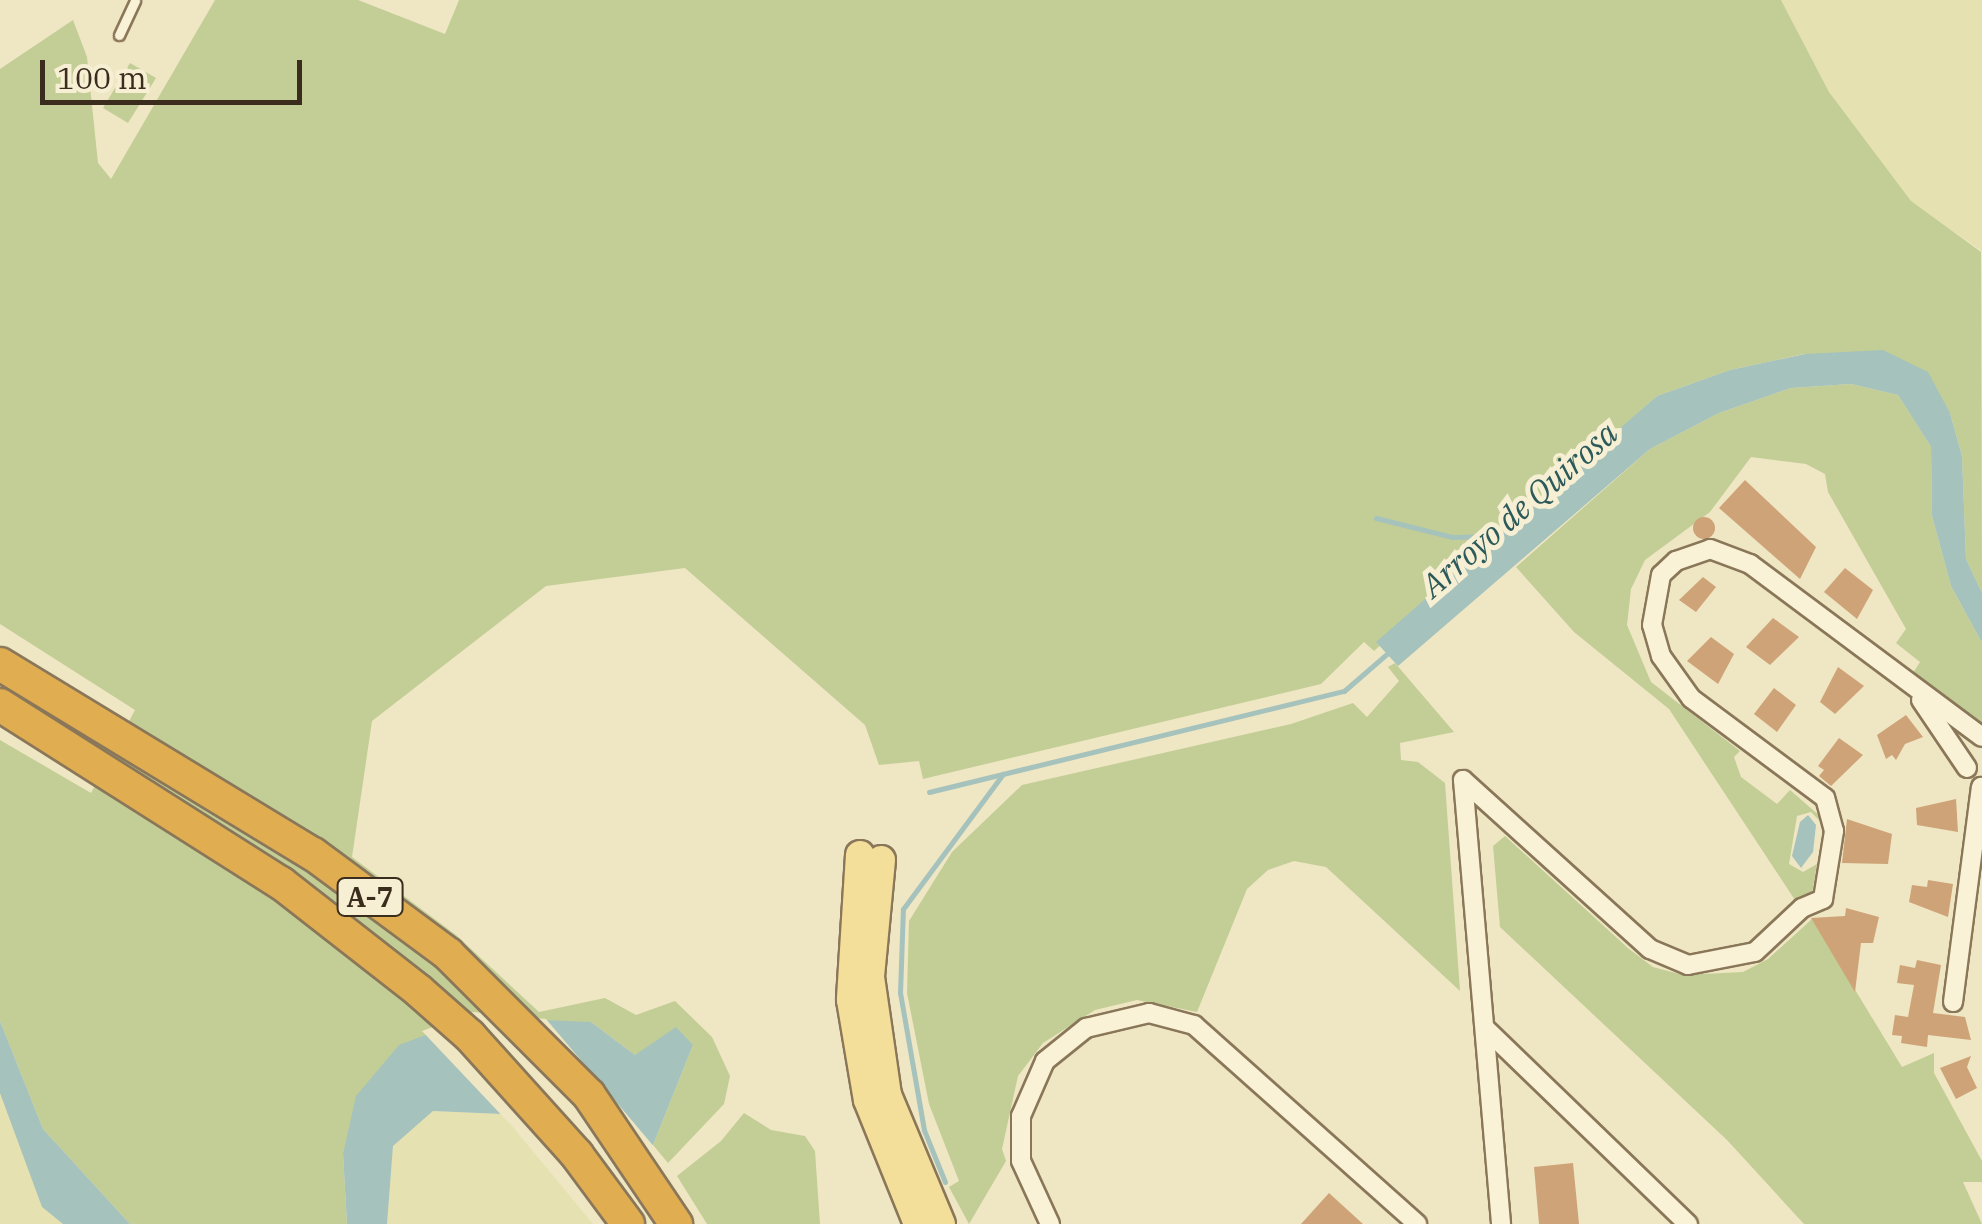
<!DOCTYPE html>
<html>
<head>
<meta charset="utf-8">
<style>
	body { margin:0 }
	#map { position:relative; width:1982px; height:1224px; overflow:hidden; background:#efe6c3; font-family:"IBM Plex Serif",serif }
	div>[style] { position:absolute }
	[style*='--x'] { left:calc(var(--x)*1px); top:calc(var(--y)*1px); width:calc(var(--w)*1px); rotate:calc(var(--a)*1deg) }
	.farmland>* { inset:0; background:#e5e1b0 }
	.green>* { inset:0; background:#c3ce96 }
	.water>* { inset:0; background:#a5c2bc }
	.pier>* { inset:0; background:#efe6c3 }
	.stream>* { height:5px; margin:-2.5px; padding:0 2.5px; transform-origin:2.5px; border-radius:2.5px; background:#a5c2bc }
	.building>* { inset:0; background:#cfa378 }
	.round { border-radius:50% }
	.roads { filter:drop-shadow(2px 0 #8a7759) drop-shadow(-2px 0 #8a7759) drop-shadow(0 2px #8a7759) drop-shadow(0 -2px #8a7759) }
	.service>* { height:9px; margin:-4.5px; padding:0 4.5px; transform-origin:4.5px; border-radius:4.5px; background:#faf2d6 }
	.minor>* { height:18px; margin:-9px; padding:0 9px; transform-origin:9px; border-radius:9px; background:#faf2d6 }
	.primary>* { height:28px; margin:-14px; padding:0 14px; transform-origin:14px; border-radius:14px; background:#f4df9a }
	.motorway>* { height:32px; margin:-16px; padding:0 16px; transform-origin:16px; border-radius:16px; background:#e1ad51 }
	span { translate:-50% -50%; white-space:nowrap; text-align:center; line-height:1.15; -webkit-text-stroke:10px #f7efd3; paint-order:stroke }
	.shield-label span { padding:2px 8px; background:#f7efd3; border:2px solid; border-radius:8px; -webkit-text-stroke-width:0 }
	.shield-label { font-size:28px; color:#3a2d1e; font-weight:700 }
	.water-label { font-size:32px; color:#2c595a; font-style:italic }
	.scale { position:absolute; left:40px; top:60px; width:262px; height:45px; box-sizing:border-box; border:5px solid #3a2d1e; border-top:0; padding-left:12px; font-size:30px; line-height:35px; white-space:nowrap; color:#3a2d1e; -webkit-text-stroke:8px #f7efd3; paint-order:stroke }
</style>
</head>
<body>
<div id="map">
	<div class="farmland">
		<i style="clip-path:polygon(1781px 0,1982px 0,1982px 251px,1911px 202px,1829px 92px)"></i>
		<i style="clip-path:polygon(0 1090px,42px 1207px,63px 1224px,0 1224px)"></i>
		<i style="clip-path:polygon(433px 1111px,502px 1114px,593px 1224px,387px 1224px,393px 1146px)"></i>
	</div>
	<div class="green">
		<i style="clip-path:polygon(215px 0,358px 0,445px 34px,459px 0,1781px 0,1829px 92px,1911px 201px,1981px 252px,1982px 593px,1966px 559px,1962px 456px,1950px 413px,1804px 354px,1730px 370px,1657px 396px,1374px 651px,1364px 642px,1321px 684px,923px 779px,919px 761px,879px 765px,865px 725px,685px 568px,546px 586px,372px 721px,352px 857px,456px 935px,539px 1012px,605px 998px,636px 1015px,675px 1001px,712px 1037px,730px 1076px,724px 1104px,668px 1163px,653px 1145px,693px 1045px,635px 1055px,591px 1022px,551px 1025px,343px 1154px,347px 1224px,130px 1224px,43px 1129px,0 1021px,0 740px,91px 793px,135px 710px,0 624px,0 69px,73px 20px,87px 57px,98px 163px,111px 179px)"></i>
		<i style="clip-path:polygon(130px 63px,156px 78px,128px 123px,103px 108px)"></i>
		<i style="clip-path:polygon(1851px 384px,1898px 395px,1931px 447px,1932px 516px,1951px 586px,1982px 643px,1982px 725px,1913px 673px,1920px 662px,1896px 643px,1906px 629px,1828px 492px,1825px 474px,1806px 464px,1751px 457px,1710px 512px,1645px 560px,1631px 589px,1627px 625px,1651px 682px,1740px 751px,1734px 757px,1741px 777px,1777px 804px,1790px 790px,1821px 817px,1822px 823px,1811px 812px,1797px 816px,1789px 864px,1803px 872px,1817px 864px,1811px 899px,1795px 900px,1669px 709px,1574px 632px,1516px 567px,1650px 449px,1719px 413px,1791px 388px)"></i>
		<i style="clip-path:polygon(1395px 663px,1454px 732px,1400px 743px,1401px 760px,1418px 762px,1445px 783px,1460px 991px,1326px 867px,1294px 861px,1268px 870px,1247px 889px,1197px 1012px,1137px 1000px,1095px 1010px,1043px 1043px,1018px 1076px,1002px 1149px,1006px 1161px,969px 1224px,949px 1187px,959px 1181px,929px 1104px,907px 993px,909px 921px,952px 852px,1022px 785px,1291px 724px,1353px 703px,1367px 717px,1399px 681px,1388px 667px)"></i>
		<i style="clip-path:polygon(1505px 836px,1629px 949px,1653px 967px,1683px 975px,1743px 972px,1768px 959px,1812px 919px,1902px 1067px,1934px 1053px,1934px 1073px,1982px 1161px,1982px 1182px,1963px 1182px,1982px 1224px,1804px 1224px,1727px 1140px,1500px 927px,1493px 846px)"></i>
		<i style="clip-path:polygon(744px 1113px,771px 1130px,805px 1136px,815px 1151px,820px 1224px,707px 1224px,677px 1176px,721px 1141px)"></i>
	</div>
	<div class="water">
		<i style="clip-path:polygon(1883px 350px,1928px 372px,1950px 413px,1962px 456px,1966px 559px,1982px 593px,1982px 643px,1951px 586px,1932px 516px,1931px 447px,1898px 395px,1851px 384px,1791px 388px,1719px 413px,1650px 449px,1398px 666px,1376px 642px,1657px 396px,1730px 370px,1805px 354px)"></i>
		<i style="clip-path:polygon(1808px 815px,1816px 825px,1813px 852px,1801px 868px,1792px 856px,1800px 822px)"></i>
		<i style="clip-path:polygon(473px 1017px,591px 1022px,635px 1055px,676px 1027px,693px 1045px,653px 1145px,582px 1143px,502px 1114px,433px 1111px,393px 1146px,387px 1224px,347px 1224px,343px 1154px,356px 1096px,399px 1045px)"></i>
		<i style="clip-path:polygon(0 1021px,43px 1129px,130px 1224px,63px 1224px,42px 1207px,0 1093px)"></i>
	</div>
	<div class="pier">
		<i style="clip-path:polygon(473px 1012px,546px 1019px,656px 1149px,581px 1148px,508px 1122px,422px 1031px)"></i>
	</div>
	<div class="stream">
		<i style="--x:1376;--y:518;--w:78;--a:14"></i>
		<i style="--x:1452;--y:537;--w:49;--a:-1.2"></i>
		<i style="--x:929;--y:792;--w:427;--a:-13.7"></i>
		<i style="--x:1344;--y:691;--w:60;--a:-40.9"></i>
		<i style="--x:945;--y:1182;--w:56;--a:-112"></i>
		<i style="--x:924;--y:1130;--w:139;--a:-99.9"></i>
		<i style="--x:900;--y:993;--w:84;--a:-88"></i>
		<i style="--x:903;--y:909;--w:168;--a:-53.5"></i>
	</div>
	<div class="building">
		<i style="clip-path:polygon(1745px 480px,1816px 547px,1800px 579px,1719px 508px)"></i>
		<i class="round" style="left:1693px;top:517px;width:22px;height:22px"></i>
		<i style="clip-path:polygon(1845px 568px,1873px 590px,1857px 619px,1824px 592px)"></i>
		<i style="clip-path:polygon(1703px 577px,1716px 587px,1696px 612px,1679px 600px)"></i>
		<i style="clip-path:polygon(1773px 618px,1799px 637px,1770px 665px,1746px 647px)"></i>
		<i style="clip-path:polygon(1711px 637px,1734px 654px,1718px 684px,1687px 661px)"></i>
		<i style="clip-path:polygon(1838px 667px,1864px 686px,1835px 714px,1820px 702px)"></i>
		<i style="clip-path:polygon(1774px 688px,1796px 705px,1777px 732px,1754px 714px)"></i>
		<i style="clip-path:polygon(1906px 715px,1923px 737px,1905px 744px,1896px 760px,1892px 755px,1886px 759px,1877px 735px)"></i>
		<i style="clip-path:polygon(1839px 738px,1863px 755px,1831px 786px,1819px 776px,1824px 770px,1818px 766px)"></i>
		<i style="clip-path:polygon(1956px 799px,1958px 832px,1917px 825px,1916px 808px)"></i>
		<i style="clip-path:polygon(1847px 819px,1892px 834px,1888px 864px,1842px 863px)"></i>
		<i style="clip-path:polygon(1928px 880px,1953px 884px,1948px 917px,1909px 902px,1912px 885px,1927px 887px)"></i>
		<i style="clip-path:polygon(1846px 908px,1879px 917px,1873px 943px,1861px 943px,1855px 992px,1811px 918px,1845px 916px)"></i>
		<i style="clip-path:polygon(1917px 960px,1941px 965px,1933px 1013px,1965px 1017px,1971px 1040px,1928px 1035px,1927px 1047px,1901px 1043px,1902px 1036px,1892px 1035px,1895px 1015px,1908px 1017px,1914px 985px,1897px 983px,1900px 965px,1915px 968px)"></i>
		<i style="clip-path:polygon(1971px 1056px,1967px 1067px,1977px 1088px,1956px 1099px,1940px 1068px)"></i>
		<i style="clip-path:polygon(1573px 1163px,1579px 1224px,1539px 1224px,1534px 1167px)"></i>
		<i style="clip-path:polygon(1329px 1193px,1363px 1224px,1301px 1224px)"></i>
	</div>
	<div class="roads">
		<div class="service">
			<i style="--x:119;--y:35;--w:38;--a:-65"></i>
		</div>
		<div class="minor">
			<i style="--x:1921;--y:700;--w:82;--a:55.9"></i>
			<i style="--x:1463;--y:780;--w:252;--a:42.1"></i>
			<i style="--x:1650;--y:949;--w:41;--a:22.8"></i>
			<i style="--x:1688;--y:965;--w:68;--a:-11"></i>
			<i style="--x:1755;--y:952;--w:64;--a:-43.1"></i>
			<i style="--x:1802;--y:908;--w:23;--a:-23"></i>
			<i style="--x:1823;--y:899;--w:69;--a:-80.8"></i>
			<i style="--x:1834;--y:831;--w:34;--a:-105"></i>
			<i style="--x:1825;--y:798;--w:167;--a:-143.3"></i>
			<i style="--x:1691;--y:698;--w:52;--a:-125.5"></i>
			<i style="--x:1661;--y:656;--w:32;--a:-106"></i>
			<i style="--x:1652;--y:625;--w:51;--a:-79.8"></i>
			<i style="--x:1661;--y:575;--w:21;--a:-43"></i>
			<i style="--x:1676;--y:561;--w:36;--a:-19"></i>
			<i style="--x:1710;--y:549;--w:43;--a:20.6"></i>
			<i style="--x:1750;--y:564;--w:289;--a:36.7"></i>
			<i style="--x:1463;--y:780;--w:446;--a:85.1"></i>
			<i style="--x:1953;--y:1002;--w:217;--a:-82.6"></i>
			<i style="--x:1486;--y:1029;--w:281;--a:44"></i>
			<i style="--x:1050;--y:1224;--w:69;--a:-114.7"></i>
			<i style="--x:1021;--y:1161;--w:45;--a:-90"></i>
			<i style="--x:1021;--y:1116;--w:60;--a:-66.4"></i>
			<i style="--x:1045;--y:1061;--w:53;--a:-38.8"></i>
			<i style="--x:1086;--y:1028;--w:65;--a:-13.4"></i>
			<i style="--x:1149;--y:1013;--w:47;--a:14.9"></i>
			<i style="--x:1194;--y:1025;--w:299;--a:41.7"></i>
		</div>
		<div class="primary">
			<i style="--x:860;--y:855;--w:145;--a:93.6"></i>
			<i style="--x:851;--y:1000;--w:101;--a:80.4"></i>
			<i style="--x:868;--y:1100;--w:134;--a:68"></i>
			<i style="--x:881;--y:860;--w:118;--a:95.4"></i>
			<i style="--x:870;--y:977;--w:119;--a:81.8"></i>
			<i style="--x:887;--y:1095;--w:140;--a:67.3"></i>
		</div>
		<div class="motorway">
			<i style="--x:0;--y:664;--w:366;--a:31.3"></i>
			<i style="--x:313;--y:854;--w:168;--a:36.5"></i>
			<i style="--x:448;--y:954;--w:199;--a:45"></i>
			<i style="--x:589;--y:1095;--w:156;--a:56"></i>
			<i style="--x:0;--y:705;--w:333;--a:32.4"></i>
			<i style="--x:281;--y:883;--w:175;--a:38"></i>
			<i style="--x:419;--y:991;--w:68;--a:41.4"></i>
			<i style="--x:470;--y:1036;--w:160;--a:48"></i>
			<i style="--x:577;--y:1155;--w:86;--a:53.5"></i>
		</div>
	</div>
	<div class="shield-label">
		<span style="left:370px;top:897px">A-7</span>
	</div>
	<div class="water-label">
		<span style="left:1519px;top:509px;rotate:-41deg">Arroyo de Quirosa</span>
	</div>
	<div class="scale">100 m</div>
</div>
</body>
</html>
